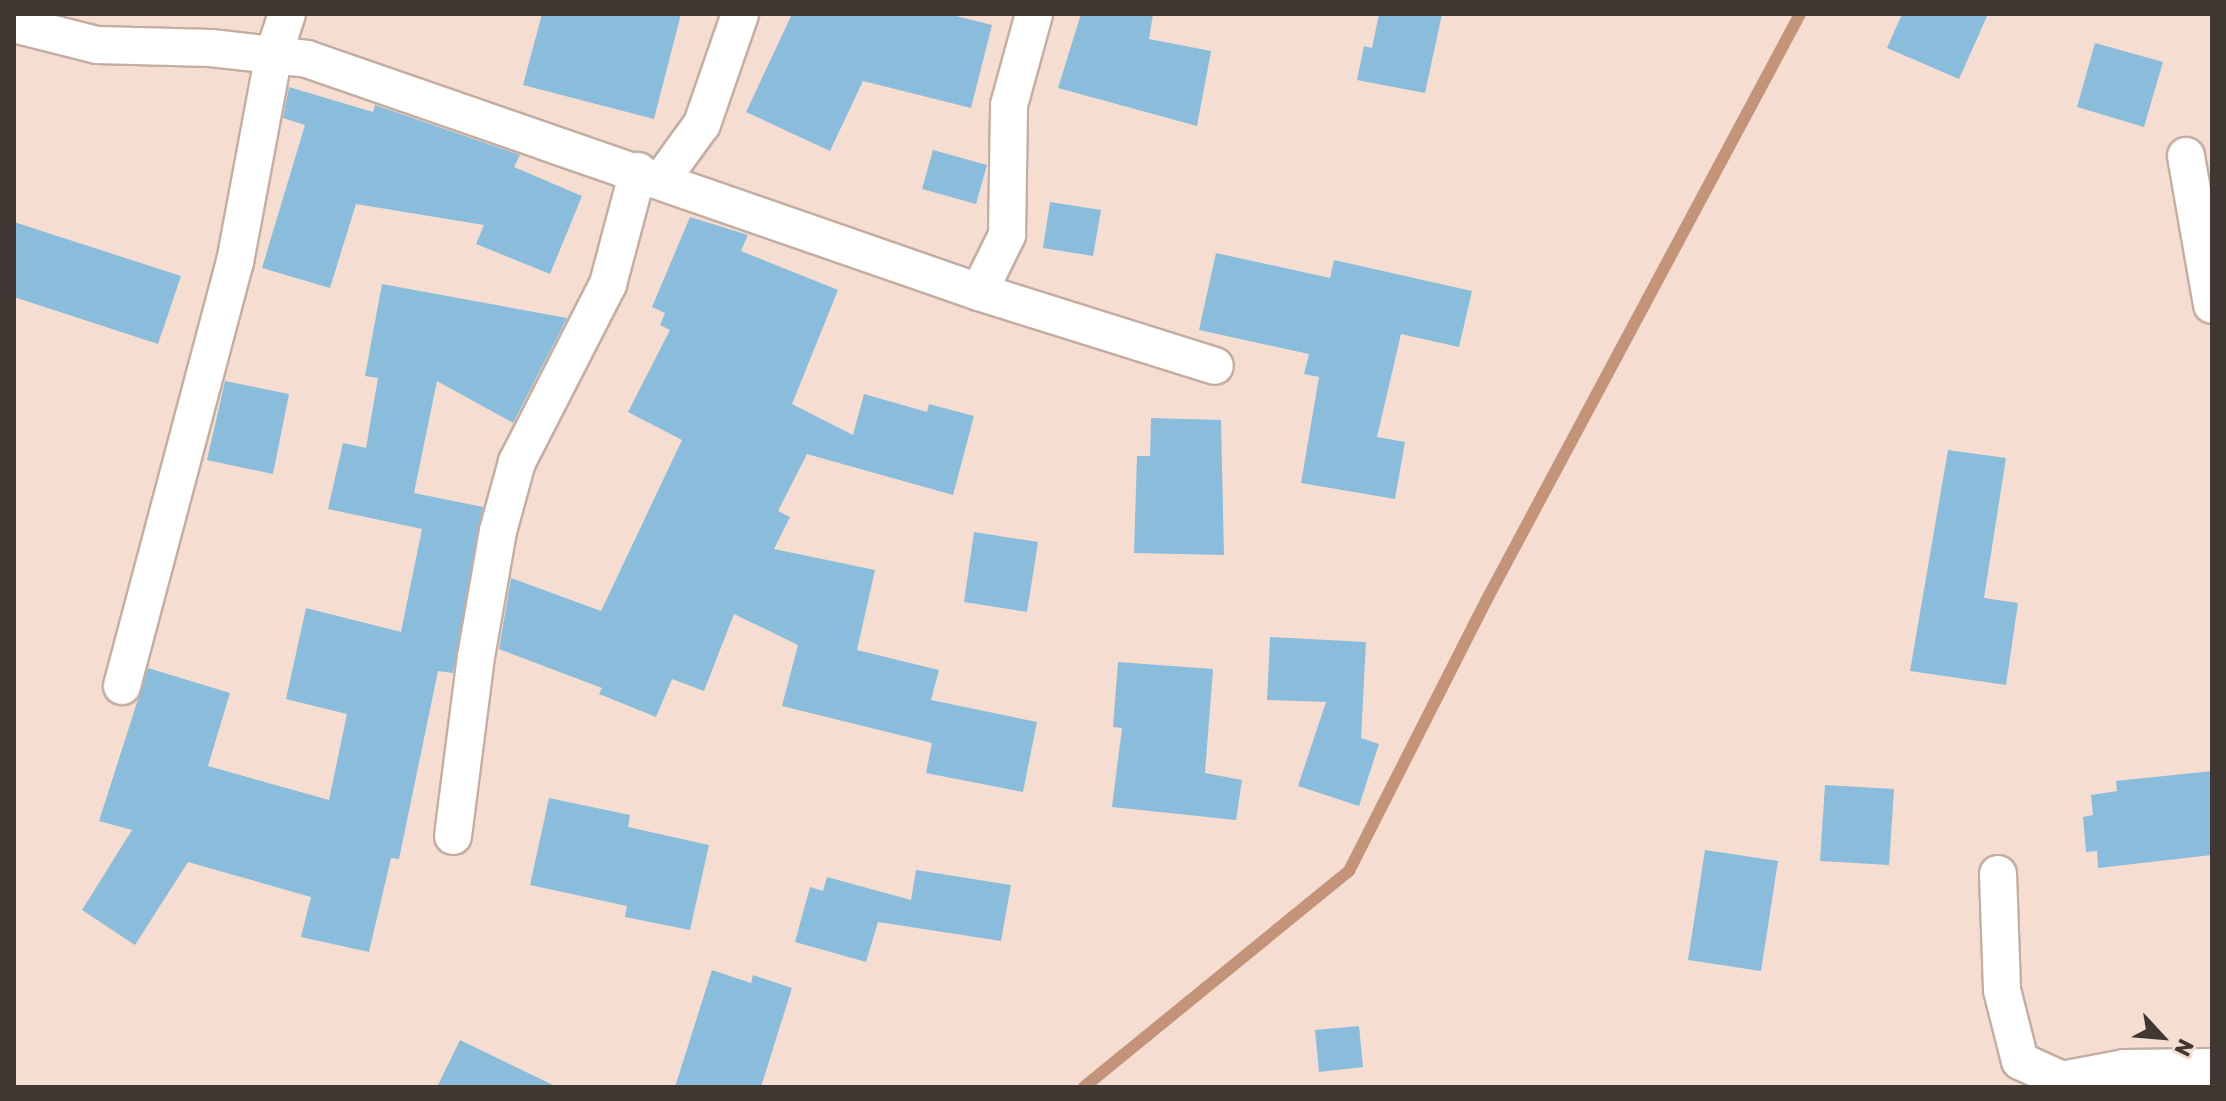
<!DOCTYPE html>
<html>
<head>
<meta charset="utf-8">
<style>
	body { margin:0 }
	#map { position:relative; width:2226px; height:1101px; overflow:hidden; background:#f5ded1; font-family:Rubik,sans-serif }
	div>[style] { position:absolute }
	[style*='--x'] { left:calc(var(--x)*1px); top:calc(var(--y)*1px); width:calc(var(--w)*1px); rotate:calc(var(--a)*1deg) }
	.stream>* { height:12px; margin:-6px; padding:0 6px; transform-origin:6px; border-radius:6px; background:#c4947a }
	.building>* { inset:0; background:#8abddb }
	.roads { filter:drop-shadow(2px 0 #c4aea2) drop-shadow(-2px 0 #c4aea2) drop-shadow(0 2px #c4aea2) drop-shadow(0 -2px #c4aea2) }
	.minor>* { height:36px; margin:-18px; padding:0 18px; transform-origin:18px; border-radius:18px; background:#fff }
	span { translate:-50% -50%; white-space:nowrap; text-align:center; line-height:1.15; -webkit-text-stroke:6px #f5ded1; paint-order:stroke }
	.frame { position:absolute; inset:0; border:16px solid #403732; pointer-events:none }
	.north { position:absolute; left:2122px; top:997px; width:80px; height:80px; -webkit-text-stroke:6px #f5ded1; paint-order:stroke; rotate:116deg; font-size:22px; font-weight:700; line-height:32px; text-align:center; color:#403732 }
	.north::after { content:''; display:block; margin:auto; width:28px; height:36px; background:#403732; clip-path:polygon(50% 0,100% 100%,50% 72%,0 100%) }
</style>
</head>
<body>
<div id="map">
	<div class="stream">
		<i style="--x:1084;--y:1087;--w:342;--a:-39.2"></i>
		<i style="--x:1349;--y:871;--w:305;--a:-63.1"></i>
		<i style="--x:1487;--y:599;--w:663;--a:-61.85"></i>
	</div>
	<div class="building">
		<i style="clip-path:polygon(542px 14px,681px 14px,654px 119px,523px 85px)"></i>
		<i style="clip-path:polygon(792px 14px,948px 14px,992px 25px,971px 108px,863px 81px,830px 151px,746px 112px)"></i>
		<i style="clip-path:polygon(1081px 14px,1153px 14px,1149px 39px,1211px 51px,1197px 126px,1058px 88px)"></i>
		<i style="clip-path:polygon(1379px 14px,1442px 14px,1425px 93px,1357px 80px,1364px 46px,1372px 48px)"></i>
		<i style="clip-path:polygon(1902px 14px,1988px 14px,1959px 79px,1887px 48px)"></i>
		<i style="clip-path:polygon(2095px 43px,2163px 62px,2144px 127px,2077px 107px)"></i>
		<i style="clip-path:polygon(289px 87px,373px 112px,375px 105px,520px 155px,514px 167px,582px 196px,550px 274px,476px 244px,484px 225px,356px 204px,330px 288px,262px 268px,305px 125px,283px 118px)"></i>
		<i style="clip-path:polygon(933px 150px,987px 165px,976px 204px,922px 189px)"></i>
		<i style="clip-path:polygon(1050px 202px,1101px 210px,1093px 256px,1043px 248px)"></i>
		<i style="clip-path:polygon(690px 217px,748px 235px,741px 251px,838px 290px,792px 404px,853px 435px,864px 394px,927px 412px,929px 404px,974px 416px,953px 495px,807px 454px,778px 511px,790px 517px,774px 549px,875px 570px,857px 650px,939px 670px,931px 700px,1037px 722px,1023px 792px,926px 773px,932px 743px,782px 706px,798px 645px,734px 614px,704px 691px,672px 679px,656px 717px,599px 694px,602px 688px,499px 649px,511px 578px,601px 611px,682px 440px,628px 412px,670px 330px,660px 325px,665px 313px,652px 307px)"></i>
		<i style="clip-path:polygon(14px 222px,181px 276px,158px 344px,14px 297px)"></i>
		<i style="clip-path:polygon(1216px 253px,1330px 278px,1334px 260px,1472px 291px,1459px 347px,1401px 334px,1377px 437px,1405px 442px,1395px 499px,1301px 483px,1319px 377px,1304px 374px,1309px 354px,1199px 330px)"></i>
		<i style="clip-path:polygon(382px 284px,567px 318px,513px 423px,437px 381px,414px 493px,483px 507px,453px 673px,438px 671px,399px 859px,391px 858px,369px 952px,301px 937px,311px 897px,188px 862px,135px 945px,82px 910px,132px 830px,99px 821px,148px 668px,230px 693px,208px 766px,329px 800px,347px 714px,286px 699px,306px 608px,401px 632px,422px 529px,328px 509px,343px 443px,366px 448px,378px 378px,365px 376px)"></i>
		<i style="clip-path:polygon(225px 381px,289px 394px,273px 474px,207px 460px)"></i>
		<i style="clip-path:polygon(1151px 418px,1221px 420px,1224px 555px,1134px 553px,1137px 456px,1150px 456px)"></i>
		<i style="clip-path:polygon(1948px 450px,2006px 458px,1984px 598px,2018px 603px,2006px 685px,1910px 671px)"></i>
		<i style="clip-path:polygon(974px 532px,1038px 542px,1027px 612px,964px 602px)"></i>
		<i style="clip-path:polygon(1270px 637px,1366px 642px,1361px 738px,1379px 744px,1359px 806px,1298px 786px,1326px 702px,1267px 700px)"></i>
		<i style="clip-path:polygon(1118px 662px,1213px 669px,1205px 773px,1242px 780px,1236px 820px,1112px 807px,1122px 728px,1113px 727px)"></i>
		<i style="clip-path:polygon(2212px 771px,2212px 855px,2098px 868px,2097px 851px,2086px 852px,2083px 817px,2093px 815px,2091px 795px,2117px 791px,2116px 781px)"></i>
		<i style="clip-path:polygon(1825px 785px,1894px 789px,1889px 865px,1820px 861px)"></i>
		<i style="clip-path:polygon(549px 798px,630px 815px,628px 827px,709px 845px,690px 930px,625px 917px,627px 906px,530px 885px)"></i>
		<i style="clip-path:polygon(1705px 850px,1778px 861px,1761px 971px,1688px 960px)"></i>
		<i style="clip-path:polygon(916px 870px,1011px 885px,1001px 941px,878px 922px,866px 962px,795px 942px,810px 887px,823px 891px,827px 877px,911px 900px)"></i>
		<i style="clip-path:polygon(712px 970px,751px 983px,753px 975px,792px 988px,761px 1087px,675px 1087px)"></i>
		<i style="clip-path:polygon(1359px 1026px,1363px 1067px,1319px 1072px,1315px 1030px)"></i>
		<i style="clip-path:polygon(460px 1040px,557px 1087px,437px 1087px)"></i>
	</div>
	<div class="roads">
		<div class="minor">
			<i style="--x:14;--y:24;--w:86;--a:14.2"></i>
			<i style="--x:97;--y:45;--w:114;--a:1.5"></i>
			<i style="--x:211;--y:48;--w:97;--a:6.5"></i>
			<i style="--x:307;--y:59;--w:711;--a:19.12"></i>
			<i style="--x:979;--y:292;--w:247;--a:17.4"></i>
			<i style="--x:2186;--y:156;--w:151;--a:80.1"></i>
			<i style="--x:662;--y:179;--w:68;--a:-54"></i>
			<i style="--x:702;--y:124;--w:116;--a:-70.9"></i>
			<i style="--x:979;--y:292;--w:64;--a:-63.8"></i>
			<i style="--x:1007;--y:235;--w:130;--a:-89.1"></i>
			<i style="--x:1009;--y:105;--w:94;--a:-74.6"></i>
			<i style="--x:122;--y:686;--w:439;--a:-75.1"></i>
			<i style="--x:235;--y:262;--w:213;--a:-79.4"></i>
			<i style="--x:274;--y:53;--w:41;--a:-71.6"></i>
			<i style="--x:453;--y:836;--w:180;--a:-82.7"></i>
			<i style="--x:476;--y:657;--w:128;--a:-80.1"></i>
			<i style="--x:498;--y:531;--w:72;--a:-74.6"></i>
			<i style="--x:517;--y:462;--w:200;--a:-62.9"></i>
			<i style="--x:608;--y:284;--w:117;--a:-75.1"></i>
			<i style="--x:1998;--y:874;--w:116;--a:88"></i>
			<i style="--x:2002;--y:990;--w:73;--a:75.8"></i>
			<i style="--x:2020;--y:1061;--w:46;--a:24.3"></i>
			<i style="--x:2062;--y:1080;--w:64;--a:-10.8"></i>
			<i style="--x:2125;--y:1068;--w:87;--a:-0.7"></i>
		</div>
	</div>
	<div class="frame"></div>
	<div class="north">N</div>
</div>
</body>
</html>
